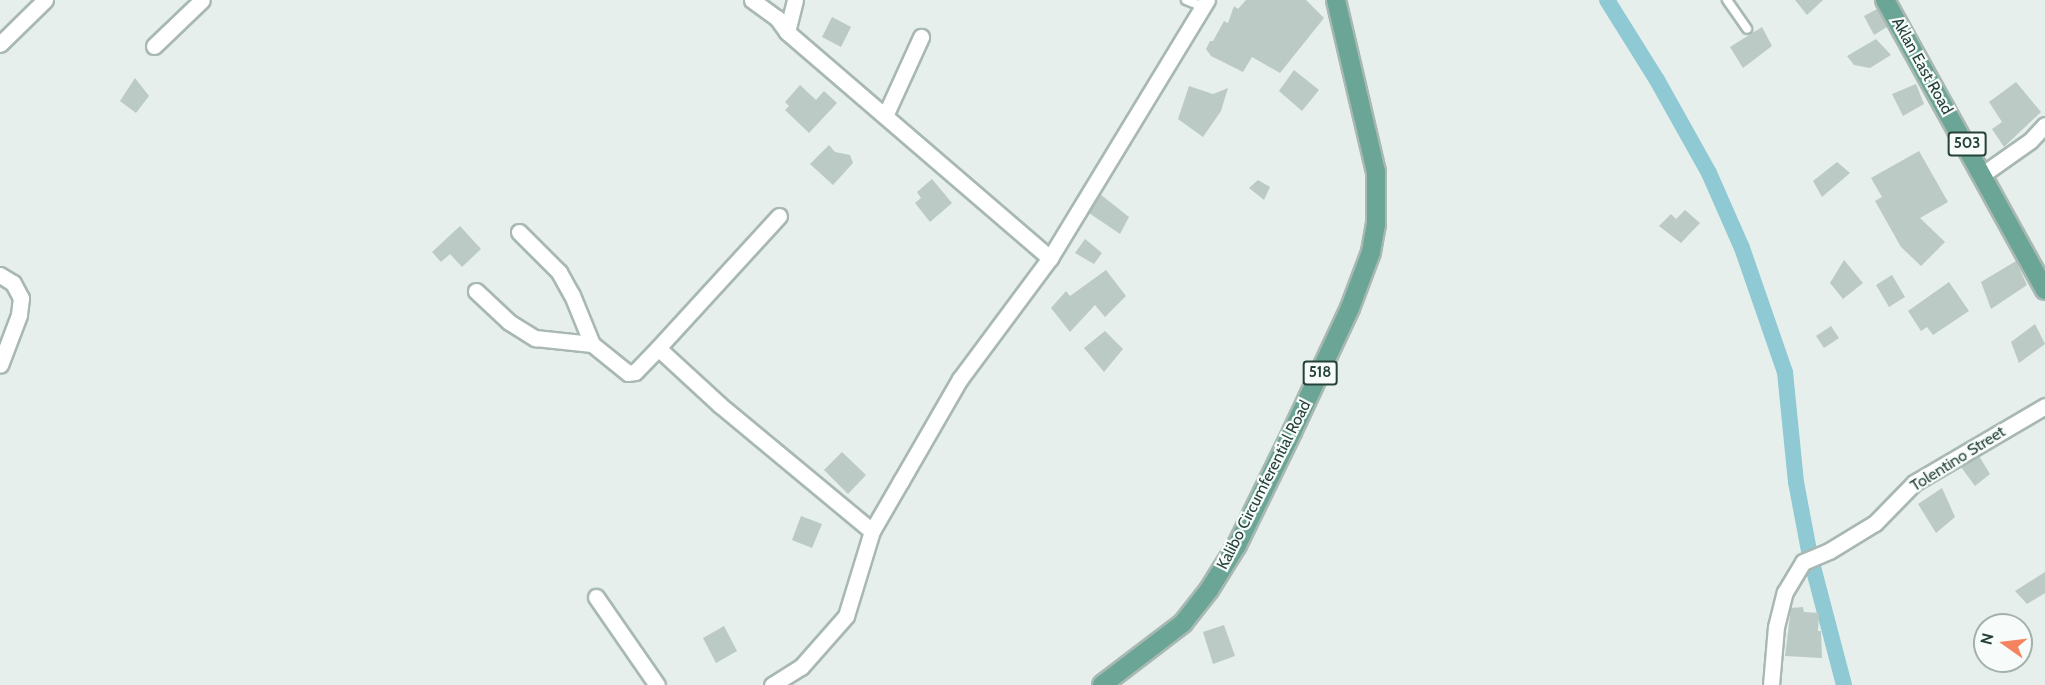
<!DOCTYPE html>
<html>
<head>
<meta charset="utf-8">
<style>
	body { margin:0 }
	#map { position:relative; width:2045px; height:685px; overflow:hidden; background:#e6efeb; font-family:Cabin,sans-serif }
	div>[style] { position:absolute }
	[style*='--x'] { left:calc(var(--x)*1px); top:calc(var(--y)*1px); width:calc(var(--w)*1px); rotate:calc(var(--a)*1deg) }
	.canal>* { height:16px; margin:-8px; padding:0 8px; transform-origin:8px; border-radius:8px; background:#8ec9d4 }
	.building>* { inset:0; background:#bbcac4 }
	.roads { filter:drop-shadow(2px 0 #a8b8b2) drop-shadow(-2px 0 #a8b8b2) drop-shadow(0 2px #a8b8b2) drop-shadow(0 -2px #a8b8b2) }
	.lane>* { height:8px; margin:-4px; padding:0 4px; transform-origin:4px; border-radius:4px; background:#fff }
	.street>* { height:15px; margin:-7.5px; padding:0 7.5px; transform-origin:7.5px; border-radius:7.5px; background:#fff }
	.primary>* { height:18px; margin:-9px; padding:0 9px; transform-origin:9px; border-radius:9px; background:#6aa596 }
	span { translate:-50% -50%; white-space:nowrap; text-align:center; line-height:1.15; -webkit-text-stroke:4.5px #f7fbf9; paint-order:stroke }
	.shield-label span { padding:2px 4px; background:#f7fbf9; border:2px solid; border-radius:4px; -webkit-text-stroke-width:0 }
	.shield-label { font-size:15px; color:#24423a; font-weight:700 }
	.street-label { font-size:16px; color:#24423a }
	.north { position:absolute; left:1973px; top:613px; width:60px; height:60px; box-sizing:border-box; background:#f7fbf9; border:2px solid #a3b1ad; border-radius:50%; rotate:284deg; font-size:16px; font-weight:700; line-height:24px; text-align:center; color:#24423a }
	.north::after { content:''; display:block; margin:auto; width:21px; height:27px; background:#f4845f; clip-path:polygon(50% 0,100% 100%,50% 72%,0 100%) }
</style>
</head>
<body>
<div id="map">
	<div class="canal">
		<i style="--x:1607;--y:0;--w:94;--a:58"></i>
		<i style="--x:1657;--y:80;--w:107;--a:60.8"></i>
		<i style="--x:1709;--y:173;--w:82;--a:66.3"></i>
		<i style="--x:1742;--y:248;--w:131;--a:70.9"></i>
		<i style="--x:1785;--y:372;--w:111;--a:84.3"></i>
		<i style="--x:1796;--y:482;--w:70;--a:79.3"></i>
		<i style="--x:1812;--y:563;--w:126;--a:75.3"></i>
	</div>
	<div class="building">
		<i style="clip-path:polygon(1246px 0,1306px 0,1324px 18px,1280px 73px,1252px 57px,1243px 72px,1211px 56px,1206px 49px,1210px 41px,1213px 41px,1224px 21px,1228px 23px,1234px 6px,1238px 9px)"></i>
		<i style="clip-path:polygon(1795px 0,1823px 0,1807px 15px)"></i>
		<i style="clip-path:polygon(1877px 9px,1887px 27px,1874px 35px,1864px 16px)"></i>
		<i style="clip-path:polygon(832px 17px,851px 27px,841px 47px,822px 37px)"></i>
		<i style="clip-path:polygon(1762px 27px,1772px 46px,1743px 68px,1730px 47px)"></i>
		<i style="clip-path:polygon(1876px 39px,1891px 55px,1870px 68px,1854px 65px,1847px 56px)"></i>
		<i style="clip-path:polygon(1294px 70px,1319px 90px,1302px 111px,1279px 91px)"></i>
		<i style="clip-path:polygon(135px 78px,149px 96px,136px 113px,120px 101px)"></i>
		<i style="clip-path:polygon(2016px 82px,2041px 112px,2004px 147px,1992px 129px,2002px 122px,1989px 102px)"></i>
		<i style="clip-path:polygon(1916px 84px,1924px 104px,1903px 116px,1892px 94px)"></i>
		<i style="clip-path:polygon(800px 85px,816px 100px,824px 91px,837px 103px,809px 133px,785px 110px,789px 106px,785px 102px)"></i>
		<i style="clip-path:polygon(1189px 86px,1213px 94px,1228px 88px,1221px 111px,1203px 137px,1178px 119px)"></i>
		<i style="clip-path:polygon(829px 145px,835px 152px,850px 155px,853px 163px,833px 185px,810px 164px)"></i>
		<i style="clip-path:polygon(1919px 151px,1948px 202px,1920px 218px,1945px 242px,1921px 266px,1901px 247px,1875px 201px,1882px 197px,1871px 178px)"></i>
		<i style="clip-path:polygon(1837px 162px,1850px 173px,1822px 197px,1813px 181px)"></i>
		<i style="clip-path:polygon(932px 179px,952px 203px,930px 222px,915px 203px,921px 198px,917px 192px)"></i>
		<i style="clip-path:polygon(1258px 180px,1270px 187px,1264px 200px,1249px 188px)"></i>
		<i style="clip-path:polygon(1100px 194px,1129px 217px,1120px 234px,1089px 213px)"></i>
		<i style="clip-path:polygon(1685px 210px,1700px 223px,1681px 243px,1659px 226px,1671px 214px,1676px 219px)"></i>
		<i style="clip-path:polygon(460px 226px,481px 249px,462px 267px,450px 254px,441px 262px,432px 252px)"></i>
		<i style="clip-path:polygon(1085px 239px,1102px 253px,1094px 264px,1075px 253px)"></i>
		<i style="clip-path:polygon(1844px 260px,1863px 283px,1843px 299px,1830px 283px)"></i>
		<i style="clip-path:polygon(2016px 261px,2027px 285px,1991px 309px,1981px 282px)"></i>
		<i style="clip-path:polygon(1106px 270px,1126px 296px,1105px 317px,1095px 305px,1070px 332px,1051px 308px,1066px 291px,1070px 296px)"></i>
		<i style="clip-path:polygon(1892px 275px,1905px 297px,1889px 307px,1876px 285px)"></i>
		<i style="clip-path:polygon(1949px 282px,1969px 311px,1933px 335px,1927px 327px,1921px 331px,1908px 311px)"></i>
		<i style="clip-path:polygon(2035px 324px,2045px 344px,2019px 363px,2011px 342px)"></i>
		<i style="clip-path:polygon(1831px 326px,1839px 338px,1824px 348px,1816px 336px)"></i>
		<i style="clip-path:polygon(1105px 331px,1123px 349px,1104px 372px,1084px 348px)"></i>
		<i style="clip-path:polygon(842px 452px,866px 475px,848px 494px,824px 470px)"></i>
		<i style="clip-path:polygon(1979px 456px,1990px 474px,1975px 486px,1961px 467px)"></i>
		<i style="clip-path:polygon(1942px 488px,1955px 517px,1936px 533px,1918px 504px)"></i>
		<i style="clip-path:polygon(801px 516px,822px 524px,812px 548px,792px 540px)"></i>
		<i style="clip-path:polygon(2045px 572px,2045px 593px,2027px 604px,2015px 591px)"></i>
		<i style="clip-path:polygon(1803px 607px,1804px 612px,1819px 613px,1818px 631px,1821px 631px,1822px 658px,1785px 656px,1791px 608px)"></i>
		<i style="clip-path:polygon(1224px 625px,1235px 656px,1213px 664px,1203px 632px)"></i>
		<i style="clip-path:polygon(724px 626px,737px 651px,716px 663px,703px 638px)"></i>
	</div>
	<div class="roads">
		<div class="lane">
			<i style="--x:1186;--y:0;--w:18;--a:22"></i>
			<i style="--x:1727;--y:0;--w:35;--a:55"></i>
		</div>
		<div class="street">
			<i style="--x:752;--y:0;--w:31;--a:36"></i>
			<i style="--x:777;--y:18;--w:17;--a:54"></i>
			<i style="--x:787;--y:32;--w:347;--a:40.7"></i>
			<i style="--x:787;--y:32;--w:33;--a:-76"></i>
			<i style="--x:0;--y:44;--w:63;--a:-44.4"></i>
			<i style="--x:154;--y:46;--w:66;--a:-43.8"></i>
			<i style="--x:885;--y:116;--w:87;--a:-65.5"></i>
			<i style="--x:1983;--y:174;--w:57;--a:-35.1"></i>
			<i style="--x:2030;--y:141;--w:22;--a:-47"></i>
			<i style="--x:519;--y:232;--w:57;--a:45"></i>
			<i style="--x:559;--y:272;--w:26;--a:61"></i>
			<i style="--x:572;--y:295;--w:53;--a:67.8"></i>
			<i style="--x:0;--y:275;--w:15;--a:32"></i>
			<i style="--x:13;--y:283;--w:17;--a:62"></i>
			<i style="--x:21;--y:298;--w:17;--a:97"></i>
			<i style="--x:19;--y:315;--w:53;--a:110.8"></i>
			<i style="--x:476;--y:291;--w:45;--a:43.2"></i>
			<i style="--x:509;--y:322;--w:31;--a:32"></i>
			<i style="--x:535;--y:338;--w:57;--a:6"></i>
			<i style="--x:592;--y:344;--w:46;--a:38.9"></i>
			<i style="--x:628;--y:373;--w:7;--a:-8"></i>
			<i style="--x:635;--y:372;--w:33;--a:-46"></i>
			<i style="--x:658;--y:348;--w:84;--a:42.6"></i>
			<i style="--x:720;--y:405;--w:197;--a:39.7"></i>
			<i style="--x:658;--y:348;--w:179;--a:-47.5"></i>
			<i style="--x:596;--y:597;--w:107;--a:55.3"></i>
			<i style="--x:772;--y:685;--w:34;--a:-32"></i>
			<i style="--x:801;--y:667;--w:68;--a:-48.6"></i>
			<i style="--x:846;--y:616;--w:89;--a:-73"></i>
			<i style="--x:872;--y:531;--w:58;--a:-59.9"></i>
			<i style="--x:901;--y:481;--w:118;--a:-60"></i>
			<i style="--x:960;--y:379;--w:151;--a:-53.4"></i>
			<i style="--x:1050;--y:258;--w:302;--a:-58.7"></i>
			<i style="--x:1771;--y:685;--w:58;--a:-85.1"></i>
			<i style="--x:1776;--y:627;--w:36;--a:-76"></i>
			<i style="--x:1785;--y:592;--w:35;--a:-59"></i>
			<i style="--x:1803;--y:562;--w:28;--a:-23"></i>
			<i style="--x:1829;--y:551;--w:54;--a:-31.3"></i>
			<i style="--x:1875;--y:523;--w:56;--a:-45.7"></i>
			<i style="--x:1914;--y:483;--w:152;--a:-30.4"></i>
		</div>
		<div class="primary">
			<i style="--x:1885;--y:0;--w:331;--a:61.1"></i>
			<i style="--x:1102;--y:685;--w:102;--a:-37.4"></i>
			<i style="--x:1183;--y:623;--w:42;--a:-51.8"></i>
			<i style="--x:1209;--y:590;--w:53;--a:-58.1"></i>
			<i style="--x:1237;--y:545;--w:126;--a:-64"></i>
			<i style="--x:1292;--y:432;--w:137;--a:-64.9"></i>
			<i style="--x:1350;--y:308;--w:60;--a:-69.4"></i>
			<i style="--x:1371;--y:252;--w:27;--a:-80"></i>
			<i style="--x:1376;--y:225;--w:53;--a:-90"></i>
			<i style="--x:1376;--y:172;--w:177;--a:-103.1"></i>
		</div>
	</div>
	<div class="shield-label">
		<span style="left:1967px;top:144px">503</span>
		<span style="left:1320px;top:373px">518</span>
	</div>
	<div class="street-label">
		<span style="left:1922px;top:66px;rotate:61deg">Aklan East Road</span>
		<span style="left:1958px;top:459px;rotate:-32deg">Tolentino Street</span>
		<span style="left:1264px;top:485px;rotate:-63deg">Kalibo Circumferential Road</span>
	</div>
	<div class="north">N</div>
</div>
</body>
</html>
